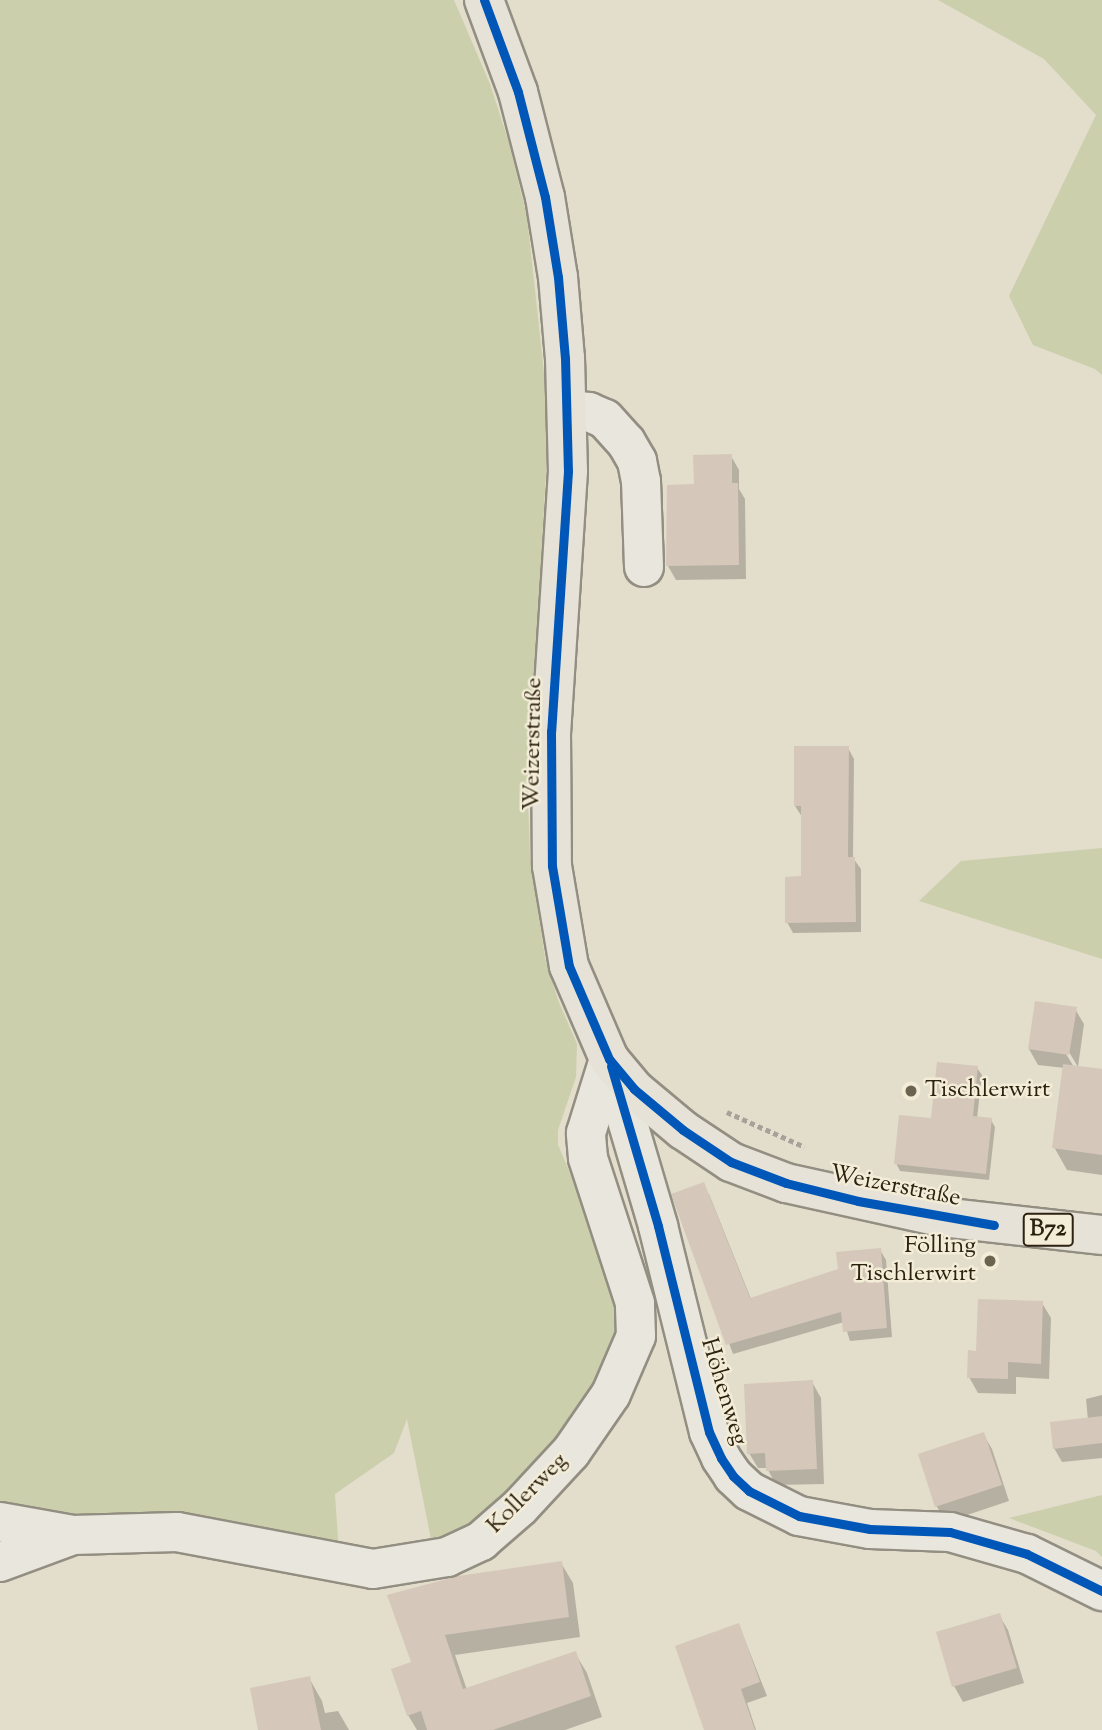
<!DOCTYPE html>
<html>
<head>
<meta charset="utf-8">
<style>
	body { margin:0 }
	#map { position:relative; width:1102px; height:1730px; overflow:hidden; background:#e3ddcb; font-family:"Sorts Mill Goudy",serif }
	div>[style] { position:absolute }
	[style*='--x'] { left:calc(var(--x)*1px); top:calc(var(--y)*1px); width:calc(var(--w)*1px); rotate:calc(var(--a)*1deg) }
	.green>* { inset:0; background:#cbcfac }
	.shadow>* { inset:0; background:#0003 }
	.building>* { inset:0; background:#d5c7ba }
	.path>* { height:4.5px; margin-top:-2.25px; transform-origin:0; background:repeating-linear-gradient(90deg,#a6a299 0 5px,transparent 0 8.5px) }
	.roads { filter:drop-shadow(2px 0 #938e82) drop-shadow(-2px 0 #938e82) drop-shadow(0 2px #938e82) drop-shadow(0 -2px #938e82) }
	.minor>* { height:38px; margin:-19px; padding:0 19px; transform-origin:19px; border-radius:19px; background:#e9e6dd }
	.major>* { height:38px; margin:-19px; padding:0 19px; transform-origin:19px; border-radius:19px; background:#e6e2d7 }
	.cycleway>* { height:9px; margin:-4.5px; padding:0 4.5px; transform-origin:4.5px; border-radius:4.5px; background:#0057b8 }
	.dots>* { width:19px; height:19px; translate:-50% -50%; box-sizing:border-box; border:4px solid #f3edd7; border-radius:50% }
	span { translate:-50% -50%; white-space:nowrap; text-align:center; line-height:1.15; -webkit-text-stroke:5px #f3edd7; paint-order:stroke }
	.shield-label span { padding:2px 5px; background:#f3edd7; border:2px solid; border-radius:5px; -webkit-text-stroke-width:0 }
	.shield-label { font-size:23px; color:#2d2110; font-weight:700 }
	.street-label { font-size:24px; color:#2d2110 }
	.poi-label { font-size:24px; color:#2d2110 }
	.left { translate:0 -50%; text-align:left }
	.right { translate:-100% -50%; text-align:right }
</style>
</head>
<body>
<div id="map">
	<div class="green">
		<i style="clip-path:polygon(0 0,454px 0,490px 84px,509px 143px,527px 217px,546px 391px,546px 472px,528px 800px,530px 857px,545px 958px,558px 1000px,577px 1044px,576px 1077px,558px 1130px,558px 1145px,622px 1293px,614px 1367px,513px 1499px,433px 1549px,407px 1419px,394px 1453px,335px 1494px,339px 1554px,106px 1522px,0 1511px)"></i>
		<i style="clip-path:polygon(938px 0,1102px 0,1102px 375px,1095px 369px,1033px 345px,1009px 296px,1096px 115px,1044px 59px)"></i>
		<i style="clip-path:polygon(1102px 848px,1102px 959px,919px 901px,961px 861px)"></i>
		<i style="clip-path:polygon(1102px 1495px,1102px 1557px,1096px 1551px,1009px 1518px)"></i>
	</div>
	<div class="shadow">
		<i style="clip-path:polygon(731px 456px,739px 470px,739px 489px,745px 499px,746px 579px,676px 580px,668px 566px,696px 486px)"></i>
		<i style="clip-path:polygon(848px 748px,854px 759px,853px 858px,861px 869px,861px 932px,793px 933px,787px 922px,803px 878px,802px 817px,795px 806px)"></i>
		<i style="clip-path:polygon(1075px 1009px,1084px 1024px,1078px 1067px,1066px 1047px,1063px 1049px,1074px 1067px,1102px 1071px,1102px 1175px,1067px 1170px,1054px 1147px,1065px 1068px,1038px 1065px,1029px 1049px)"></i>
		<i style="clip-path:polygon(977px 1068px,982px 1075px,977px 1118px,991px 1120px,995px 1127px,989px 1180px,900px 1171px,896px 1163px)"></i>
		<i style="clip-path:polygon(709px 1194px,751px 1299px,840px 1270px,880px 1250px,886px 1260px,892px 1337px,850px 1341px,844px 1322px,733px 1354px,674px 1195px)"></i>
		<i style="clip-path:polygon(1042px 1303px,1051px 1318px,1049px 1379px,1016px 1377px,1016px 1394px,978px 1393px,969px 1377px,978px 1353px)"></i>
		<i style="clip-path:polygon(812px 1382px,821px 1398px,824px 1484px,776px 1485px,767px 1468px,758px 1468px,749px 1453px)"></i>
		<i style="clip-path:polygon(1102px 1395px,1102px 1458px,1062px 1462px,1054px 1448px,1088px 1420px,1086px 1399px)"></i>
		<i style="clip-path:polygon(983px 1434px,992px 1449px,1009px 1501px,946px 1522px,937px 1507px,920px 1455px)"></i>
		<i style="clip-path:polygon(561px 1563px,573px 1583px,580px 1637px,455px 1655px,467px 1690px,575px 1653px,587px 1673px,602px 1717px,565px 1730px,417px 1730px,408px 1715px,413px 1663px,390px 1596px)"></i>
		<i style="clip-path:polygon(999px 1615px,1008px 1630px,1024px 1683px,963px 1702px,954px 1686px)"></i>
		<i style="clip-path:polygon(739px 1625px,767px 1696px,747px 1703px,756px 1730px,718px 1730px)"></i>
		<i style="clip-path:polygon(309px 1678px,322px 1701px,325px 1713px,338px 1711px,349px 1730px,259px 1730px)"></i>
	</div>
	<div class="building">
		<i style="clip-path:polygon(732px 454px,732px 483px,738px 483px,739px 565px,666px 566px,667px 485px,694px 484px,693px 455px)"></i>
		<i style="clip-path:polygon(794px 746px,849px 746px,848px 857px,855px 857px,856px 922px,785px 923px,785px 877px,801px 876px,801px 806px,794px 806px)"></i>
		<i style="clip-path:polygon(1035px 1001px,1077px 1007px,1069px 1055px,1028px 1049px)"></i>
		<i style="clip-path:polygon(937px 1062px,978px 1066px,973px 1116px,992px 1118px,986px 1174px,894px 1164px,899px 1115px,931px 1118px)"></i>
		<i style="clip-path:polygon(1063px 1064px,1102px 1069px,1102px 1155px,1052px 1148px)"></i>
		<i style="clip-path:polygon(704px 1182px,750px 1298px,838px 1269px,836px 1252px,881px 1248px,887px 1328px,843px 1332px,841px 1312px,726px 1345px,671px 1194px)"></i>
		<i style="clip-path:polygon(978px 1299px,1043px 1301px,1041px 1364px,1008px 1362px,1008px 1379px,967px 1378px,968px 1350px,976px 1351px)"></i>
		<i style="clip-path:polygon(813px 1380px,817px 1469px,766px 1471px,765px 1453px,747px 1454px,744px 1384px)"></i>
		<i style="clip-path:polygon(1102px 1416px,1102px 1443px,1053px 1449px,1050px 1422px)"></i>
		<i style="clip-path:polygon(984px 1432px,1002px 1485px,935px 1507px,918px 1454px)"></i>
		<i style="clip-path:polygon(562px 1561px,569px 1617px,445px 1635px,463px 1689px,576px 1651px,591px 1696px,493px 1730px,427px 1730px,421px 1711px,407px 1716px,391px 1669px,411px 1662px,387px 1595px,458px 1576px)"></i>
		<i style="clip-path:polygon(1000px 1613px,1017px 1668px,952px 1687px,936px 1632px)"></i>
		<i style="clip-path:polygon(739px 1623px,760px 1682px,741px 1689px,755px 1730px,704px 1730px,675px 1646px)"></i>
		<i style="clip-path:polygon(310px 1676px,321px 1730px,258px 1730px,250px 1688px)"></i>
	</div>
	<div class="path">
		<i style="--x:727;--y:1112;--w:85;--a:24.2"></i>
	</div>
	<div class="roads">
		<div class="minor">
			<i style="--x:567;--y:410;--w:22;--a:5"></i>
			<i style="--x:589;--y:412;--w:17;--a:24"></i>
			<i style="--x:605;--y:419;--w:31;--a:48"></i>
			<i style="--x:626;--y:442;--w:22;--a:60"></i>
			<i style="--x:637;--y:461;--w:20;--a:79"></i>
			<i style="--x:641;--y:481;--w:86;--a:88"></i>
			<i style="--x:609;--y:1059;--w:174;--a:73.6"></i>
			<i style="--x:658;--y:1226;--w:212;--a:76.1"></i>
			<i style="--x:709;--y:1432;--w:29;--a:65"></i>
			<i style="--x:721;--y:1458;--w:22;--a:56"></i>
			<i style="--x:733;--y:1476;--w:22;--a:43"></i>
			<i style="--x:749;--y:1491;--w:56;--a:26.6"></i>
			<i style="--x:799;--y:1516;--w:72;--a:10.4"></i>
			<i style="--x:870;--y:1529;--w:80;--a:2.1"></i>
			<i style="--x:950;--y:1532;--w:80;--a:15.9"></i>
			<i style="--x:1027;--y:1554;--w:84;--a:26.3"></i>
			<i style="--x:0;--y:1522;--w:74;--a:10.1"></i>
			<i style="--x:73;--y:1535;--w:104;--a:-1.7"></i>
			<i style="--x:177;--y:1532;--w:199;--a:10.7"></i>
			<i style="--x:373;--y:1569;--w:75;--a:-9.2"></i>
			<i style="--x:447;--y:1557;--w:38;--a:-25"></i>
			<i style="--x:481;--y:1541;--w:52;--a:-41.1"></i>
			<i style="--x:520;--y:1507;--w:75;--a:-47.2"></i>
			<i style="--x:571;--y:1452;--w:70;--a:-55.4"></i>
			<i style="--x:611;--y:1394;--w:63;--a:-66.7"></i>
			<i style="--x:636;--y:1336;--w:33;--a:-92"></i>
			<i style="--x:635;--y:1303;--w:152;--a:-108"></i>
			<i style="--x:588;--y:1158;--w:25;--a:-95"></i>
			<i style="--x:586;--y:1133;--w:77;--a:-72.7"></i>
			<i style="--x:0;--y:1562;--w:78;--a:-20.3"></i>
		</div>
		<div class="major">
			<i style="--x:484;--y:0;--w:98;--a:69.7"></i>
			<i style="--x:518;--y:92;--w:108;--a:75.6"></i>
			<i style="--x:545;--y:197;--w:81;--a:80.8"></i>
			<i style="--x:558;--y:277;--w:81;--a:85.1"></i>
			<i style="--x:565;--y:358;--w:113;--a:88.5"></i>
			<i style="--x:568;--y:471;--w:261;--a:93.7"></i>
			<i style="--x:551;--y:731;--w:135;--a:89.6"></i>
			<i style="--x:552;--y:866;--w:101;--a:80.4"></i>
			<i style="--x:569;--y:966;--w:101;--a:66.7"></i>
			<i style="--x:609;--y:1059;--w:39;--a:50"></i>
			<i style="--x:634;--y:1089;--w:64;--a:39.9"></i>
			<i style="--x:683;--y:1130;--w:58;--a:33.7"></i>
			<i style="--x:731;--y:1162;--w:59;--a:20.9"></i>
			<i style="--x:786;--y:1183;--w:159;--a:12.4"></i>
			<i style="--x:941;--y:1217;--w:162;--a:6.4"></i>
		</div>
	</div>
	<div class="cycleway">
		<i style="--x:484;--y:0;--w:98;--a:69.7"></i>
		<i style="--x:518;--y:92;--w:108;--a:75.6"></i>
		<i style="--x:545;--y:197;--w:81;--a:80.8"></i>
		<i style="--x:558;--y:277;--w:81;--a:85.1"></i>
		<i style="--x:565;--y:358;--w:113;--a:88.5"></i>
		<i style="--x:568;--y:471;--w:261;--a:93.7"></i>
		<i style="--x:551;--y:731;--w:135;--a:89.6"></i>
		<i style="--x:552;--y:866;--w:101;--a:80.4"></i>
		<i style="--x:569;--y:966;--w:101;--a:66.7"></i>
		<i style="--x:609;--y:1059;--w:39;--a:50"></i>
		<i style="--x:634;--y:1089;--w:64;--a:39.9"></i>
		<i style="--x:683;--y:1130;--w:58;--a:33.7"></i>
		<i style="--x:731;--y:1162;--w:59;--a:20.9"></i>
		<i style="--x:786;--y:1183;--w:74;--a:14"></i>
		<i style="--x:858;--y:1201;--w:138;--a:10"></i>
		<i style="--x:611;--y:1066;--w:167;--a:73.6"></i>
		<i style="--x:658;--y:1226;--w:212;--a:76.1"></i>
		<i style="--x:709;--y:1432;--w:29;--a:65"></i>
		<i style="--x:721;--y:1458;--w:22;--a:56"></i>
		<i style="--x:733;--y:1476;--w:22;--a:43"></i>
		<i style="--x:749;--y:1491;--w:56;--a:26.6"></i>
		<i style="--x:799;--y:1516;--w:72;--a:10.4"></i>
		<i style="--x:870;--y:1529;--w:80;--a:2.1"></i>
		<i style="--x:950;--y:1532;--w:80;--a:15.9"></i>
		<i style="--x:1027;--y:1554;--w:84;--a:26.3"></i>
	</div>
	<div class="dots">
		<i style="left:911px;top:1091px;background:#6d6351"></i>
		<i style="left:990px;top:1261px;background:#6d6351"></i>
	</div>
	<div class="shield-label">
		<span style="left:1048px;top:1230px">B72</span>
	</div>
	<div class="street-label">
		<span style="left:534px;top:744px;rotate:-89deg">Weizerstraße</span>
		<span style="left:895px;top:1187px;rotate:11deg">Weizerstraße</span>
		<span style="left:723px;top:1392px;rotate:73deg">Höhenweg</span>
		<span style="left:528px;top:1494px;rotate:-45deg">Kollerweg</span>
	</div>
	<div class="poi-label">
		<span class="left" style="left:925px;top:1091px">Tischlerwirt</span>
		<span class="right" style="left:976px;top:1261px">Fölling<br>Tischlerwirt</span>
	</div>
</div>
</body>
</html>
